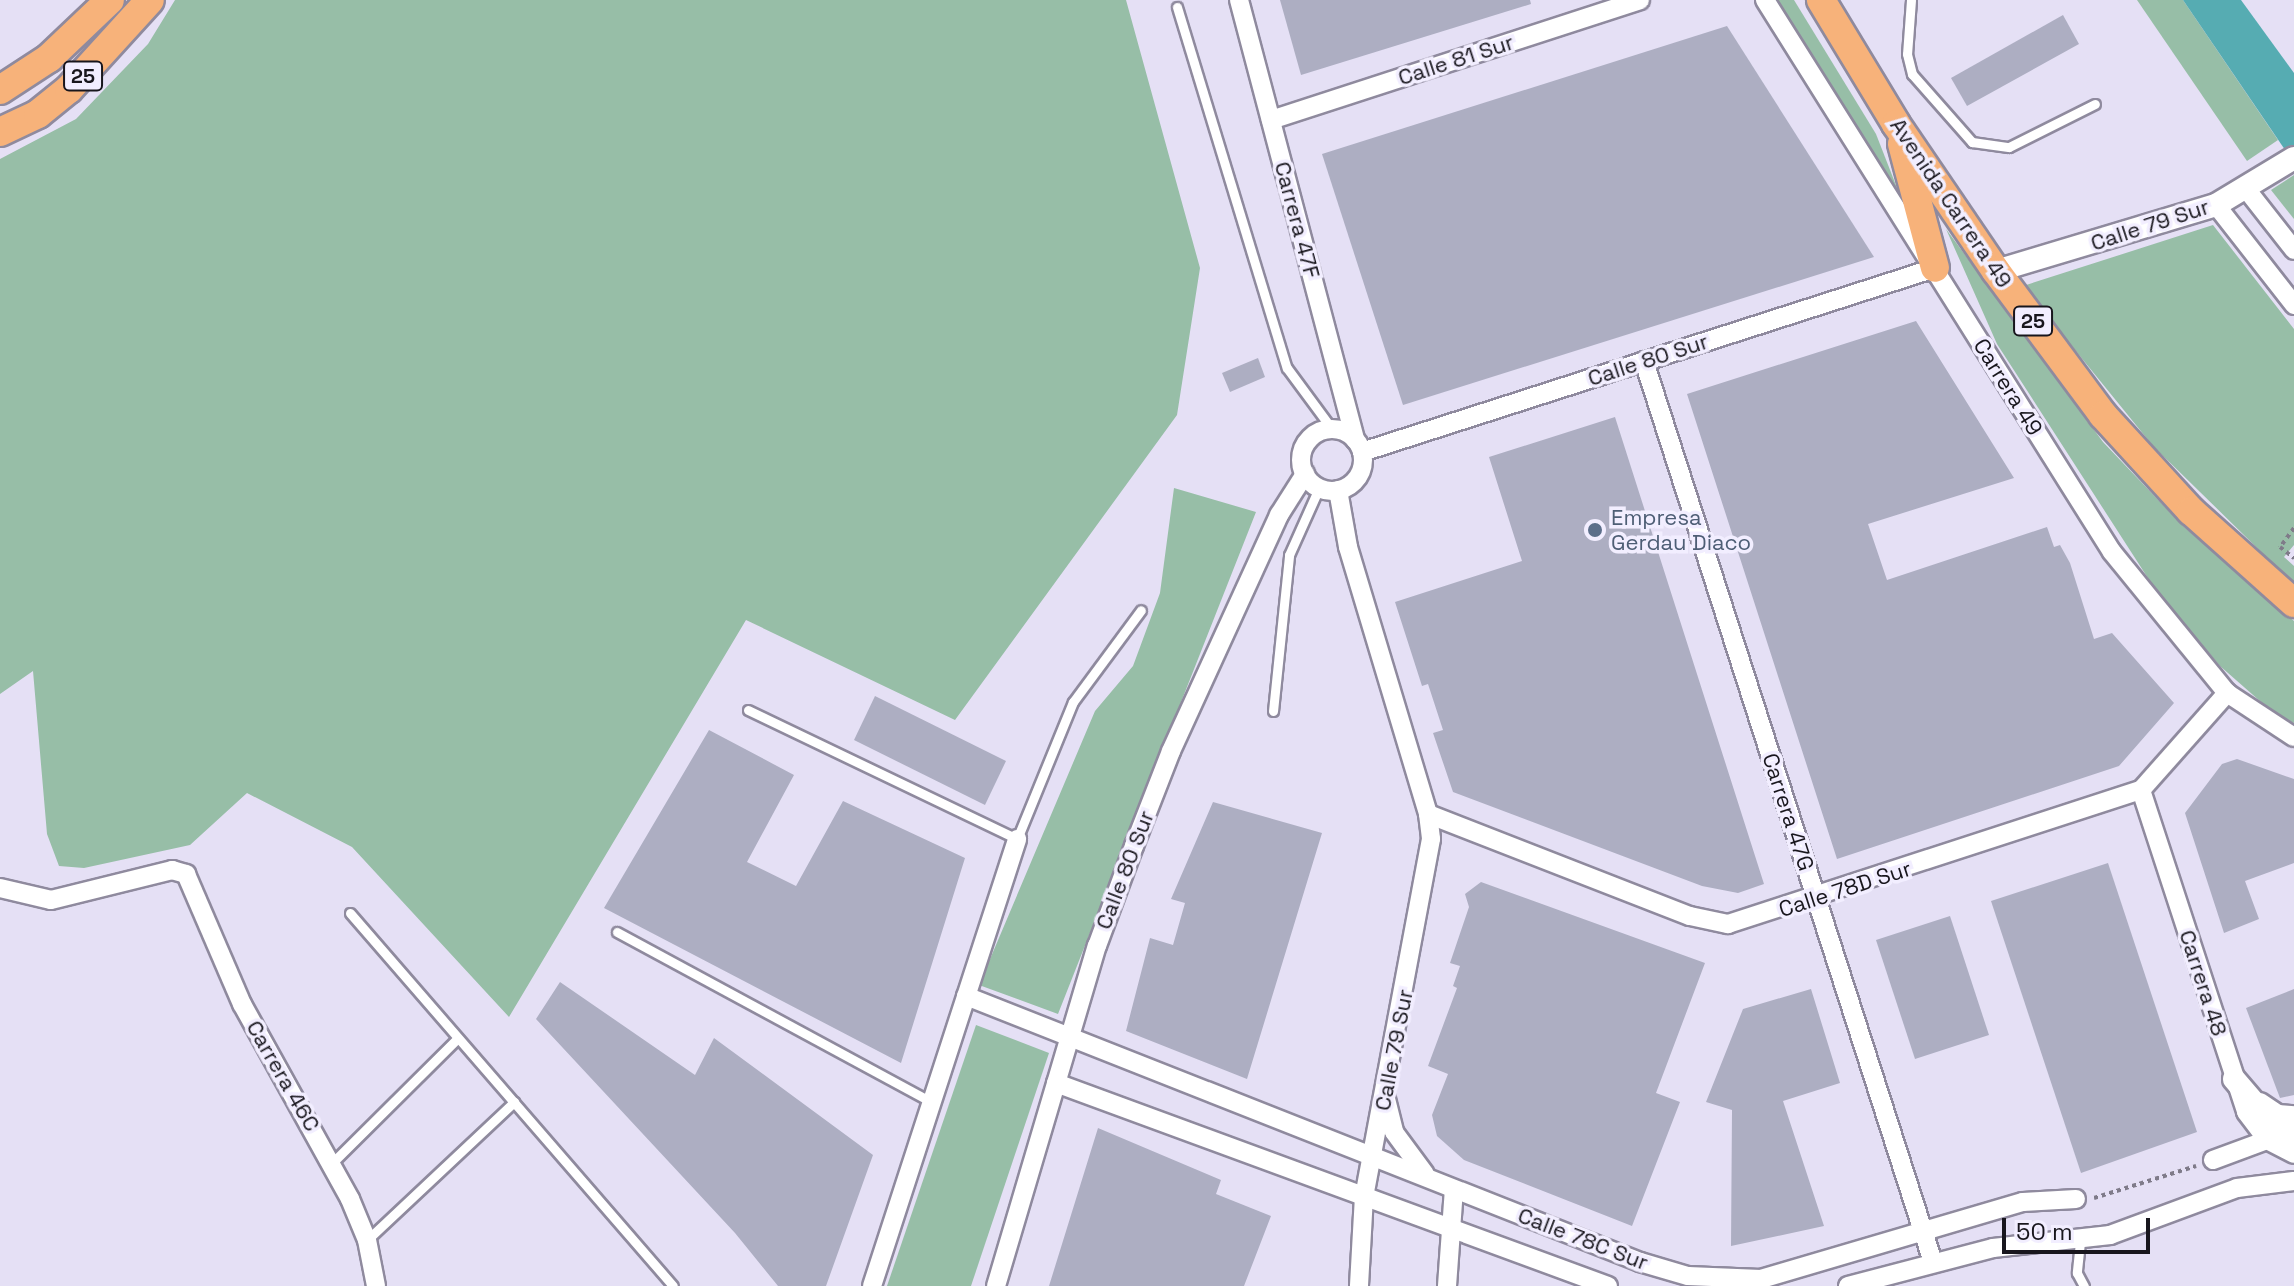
<!DOCTYPE html>
<html>
<head>
<meta charset="utf-8">
<style>
	body { margin:0 }
	#map { position:relative; width:2294px; height:1286px; overflow:hidden; background:#e5e0f5; font-family:"Space Grotesk",sans-serif }
	div>[style] { position:absolute }
	[style*='--x'] { left:calc(var(--x)*1px); top:calc(var(--y)*1px); width:calc(var(--w)*1px); rotate:calc(var(--a)*1deg) }
	.green>* { inset:0; background:#97bea7 }
	.water>* { inset:0; background:#56acb2 }
	.building>* { inset:0; background:#adaec2 }
	.path>* { height:4px; margin-top:-2px; transform-origin:0; background:repeating-linear-gradient(90deg,#7f7b89 0 4px,transparent 0 8px) }
	.roads { filter:drop-shadow(2px 0 #8f8a9e) drop-shadow(-2px 0 #8f8a9e) drop-shadow(0 2px #8f8a9e) drop-shadow(0 -2px #8f8a9e) }
	.service>* { height:9px; margin:-4.5px; padding:0 4.5px; transform-origin:4.5px; border-radius:4.5px; background:#fff }
	.minor>* { height:18px; margin:-9px; padding:0 9px; transform-origin:9px; border-radius:9px; background:#fff }
	.minor>.ring { margin:-9px; padding:0; box-sizing:content-box; background:none; border:18px solid #fff; border-radius:50% }
	.tertiary>* { height:22px; margin:-11px; padding:0 11px; transform-origin:11px; border-radius:11px; background:#fff }
	.trunk>* { height:28px; margin:-14px; padding:0 14px; transform-origin:14px; border-radius:14px; background:#f7b27a }
	.dots>* { width:22px; height:22px; translate:-50% -50%; box-sizing:border-box; border:4px solid #f2eeff; border-radius:50% }
	span { translate:-50% -50%; white-space:nowrap; text-align:center; line-height:1.15; -webkit-text-stroke:7px #f2eeff; paint-order:stroke }
	.shield-label span { padding:2px 6px; background:#f2eeff; border:2px solid; border-radius:6px; -webkit-text-stroke-width:0 }
	.shield-label { font-size:20px; color:#18161d; font-weight:700 }
	.street-label { font-size:22px; color:#18161d }
	.service-label { font-size:22px; color:#4e5e75 }
	.left { translate:0 -50%; text-align:left }
	.scale { position:absolute; left:2002px; top:1218px; width:148px; height:36px; box-sizing:border-box; border:4px solid #18161d; border-top:0; padding-left:10px; font-size:24px; line-height:28px; white-space:nowrap; color:#18161d; -webkit-text-stroke:6px #f2eeff; paint-order:stroke }
</style>
</head>
<body>
<div id="map">
	<div class="green">
		<i style="clip-path:polygon(175px 0,1126px 0,1200px 268px,1177px 415px,955px 720px,746px 620px,509px 1017px,352px 847px,247px 793px,190px 845px,84px 868px,59px 866px,47px 834px,33px 671px,0 694px,0 159px,76px 119px,148px 44px)"></i>
		<i style="clip-path:polygon(1774px 0,1794px 0,1876px 134px,1899px 193px)"></i>
		<i style="clip-path:polygon(2137px 0,2183px 0,2278px 140px,2247px 161px)"></i>
		<i style="clip-path:polygon(2294px 175px,2294px 219px,2271px 190px)"></i>
		<i style="clip-path:polygon(2213px 225px,2294px 329px,2294px 545px,2284px 557px,2294px 566px,2294px 584px,2153px 446px,2023px 286px)"></i>
		<i style="clip-path:polygon(1946px 229px,2103px 442px,2183px 526px,2294px 621px,2294px 723px,2277px 716px,2220px 666px,2155px 589px,1997px 344px)"></i>
		<i style="clip-path:polygon(1174px 488px,1256px 512px,1058px 1014px,979px 985px,1095px 711px,1133px 666px,1160px 593px)"></i>
		<i style="clip-path:polygon(976px 1025px,1049px 1053px,971px 1286px,887px 1286px)"></i>
	</div>
	<div class="water">
		<i style="clip-path:polygon(2183px 0,2241px 0,2294px 73px,2294px 163px)"></i>
	</div>
	<div class="building">
		<i style="clip-path:polygon(1280px 0,1530px 0,1531px 4px,1301px 75px)"></i>
		<i style="clip-path:polygon(2063px 15px,2079px 44px,1967px 106px,1951px 78px)"></i>
		<i style="clip-path:polygon(1727px 26px,1874px 257px,1403px 405px,1322px 154px)"></i>
		<i style="clip-path:polygon(1916px 321px,2014px 478px,1868px 524px,1887px 580px,2047px 527px,2054px 547px,2060px 545px,2070px 563px,2094px 639px,2112px 633px,2174px 703px,2119px 766px,1837px 859px,1687px 394px)"></i>
		<i style="clip-path:polygon(1258px 358px,1265px 377px,1230px 392px,1222px 373px)"></i>
		<i style="clip-path:polygon(1615px 417px,1764px 884px,1738px 893px,1702px 886px,1453px 792px,1433px 733px,1443px 730px,1428px 684px,1422px 686px,1395px 602px,1522px 561px,1489px 457px)"></i>
		<i style="clip-path:polygon(875px 696px,1006px 761px,985px 805px,854px 740px)"></i>
		<i style="clip-path:polygon(709px 730px,794px 775px,747px 862px,796px 886px,843px 801px,965px 858px,901px 1063px,604px 908px)"></i>
		<i style="clip-path:polygon(2237px 759px,2294px 779px,2294px 863px,2245px 881px,2259px 919px,2224px 933px,2185px 813px,2222px 764px)"></i>
		<i style="clip-path:polygon(1213px 802px,1322px 833px,1247px 1079px,1126px 1031px,1150px 938px,1173px 945px,1185px 903px,1171px 899px)"></i>
		<i style="clip-path:polygon(2108px 863px,2197px 1132px,2081px 1173px,1991px 901px)"></i>
		<i style="clip-path:polygon(1481px 882px,1705px 963px,1656px 1093px,1680px 1102px,1632px 1226px,1464px 1160px,1437px 1136px,1432px 1115px,1448px 1074px,1428px 1066px,1457px 988px,1453px 986px,1460px 966px,1450px 963px,1469px 907px,1465px 894px)"></i>
		<i style="clip-path:polygon(1950px 916px,1989px 1035px,1915px 1059px,1876px 940px)"></i>
		<i style="clip-path:polygon(560px 982px,695px 1075px,714px 1038px,873px 1155px,826px 1286px,778px 1286px,735px 1233px,536px 1019px)"></i>
		<i style="clip-path:polygon(1811px 989px,1840px 1083px,1783px 1101px,1824px 1226px,1731px 1246px,1732px 1110px,1706px 1102px,1743px 1009px)"></i>
		<i style="clip-path:polygon(2294px 989px,2294px 1095px,2280px 1098px,2246px 1008px)"></i>
		<i style="clip-path:polygon(1098px 1128px,1221px 1180px,1216px 1194px,1271px 1216px,1244px 1286px,1049px 1286px)"></i>
	</div>
	<div class="path">
		<i style="--x:2294;--y:528;--w:24;--a:126"></i>
		<i style="--x:2280;--y:547;--w:18;--a:38"></i>
		<i style="--x:2094;--y:1198;--w:107;--a:-17.4"></i>
	</div>
	<div class="roads">
		<div class="service">
			<i style="--x:1911;--y:0;--w:54;--a:94.2"></i>
			<i style="--x:1907;--y:54;--w:21;--a:76"></i>
			<i style="--x:1912;--y:74;--w:91;--a:48.6"></i>
			<i style="--x:1972;--y:142;--w:37;--a:8"></i>
			<i style="--x:2009;--y:147;--w:96;--a:-26.6"></i>
			<i style="--x:1177;--y:7;--w:377;--a:73.1"></i>
			<i style="--x:1287;--y:368;--w:76;--a:53.6"></i>
			<i style="--x:748;--y:710;--w:298;--a:25.6"></i>
			<i style="--x:1017;--y:839;--w:148;--a:-67.8"></i>
			<i style="--x:1073;--y:702;--w:114;--a:-53.5"></i>
			<i style="--x:1273;--y:711;--w:157;--a:-84.1"></i>
			<i style="--x:1289;--y:555;--w:73;--a:-65.9"></i>
			<i style="--x:350;--y:913;--w:493;--a:49.1"></i>
			<i style="--x:617;--y:932;--w:358;--a:28.4"></i>
			<i style="--x:332;--y:1163;--w:177;--a:-44.8"></i>
			<i style="--x:367;--y:1240;--w:202;--a:-43.2"></i>
			<i style="--x:2080;--y:1242;--w:31;--a:96"></i>
			<i style="--x:2077;--y:1273;--w:15;--a:62"></i>
		</div>
		<div class="minor">
			<i style="--x:1239;--y:0;--w:455;--a:75.2"></i>
			<i style="--x:1765;--y:0;--w:652;--a:57.85"></i>
			<i style="--x:2112;--y:552;--w:182;--a:50.8"></i>
			<i style="--x:2227;--y:693;--w:80;--a:33.3"></i>
			<i style="--x:1271;--y:120;--w:388;--a:-18"></i>
			<i style="--x:2247;--y:190;--w:76;--a:51.9"></i>
			<i style="--x:2216;--y:205;--w:127;--a:52"></i>
			<i style="--x:1644;--y:361;--w:946;--a:72.22"></i>
			<i class="ring" style="left:1301px;top:429px;width:44px;height:44px"></i>
			<i style="--x:1362;--y:452;--w:602;--a:-17.8"></i>
			<i style="--x:1338;--y:490;--w:58;--a:80"></i>
			<i style="--x:1348;--y:547;--w:279;--a:73.3"></i>
			<i style="--x:1428;--y:814;--w:25;--a:83"></i>
			<i style="--x:1431;--y:839;--w:363;--a:100.6"></i>
			<i style="--x:1364;--y:1196;--w:90;--a:93.2"></i>
			<i style="--x:2141;--y:790;--w:339;--a:71.9"></i>
			<i style="--x:2246;--y:1112;--w:35;--a:53"></i>
			<i style="--x:2267;--y:1140;--w:30;--a:27"></i>
			<i style="--x:1428;--y:814;--w:281;--a:21.3"></i>
			<i style="--x:1690;--y:916;--w:39;--a:12"></i>
			<i style="--x:1728;--y:924;--w:434;--a:-18"></i>
			<i style="--x:2141;--y:790;--w:130;--a:-48.4"></i>
			<i style="--x:0;--y:888;--w:52;--a:13.2"></i>
			<i style="--x:51;--y:900;--w:125;--a:-13.9"></i>
			<i style="--x:172;--y:870;--w:15;--a:16"></i>
			<i style="--x:186;--y:874;--w:142;--a:66.7"></i>
			<i style="--x:242;--y:1004;--w:223;--a:61"></i>
			<i style="--x:350;--y:1199;--w:44;--a:67.5"></i>
			<i style="--x:367;--y:1240;--w:47;--a:78.9"></i>
			<i style="--x:966;--y:996;--w:725;--a:21.54"></i>
			<i style="--x:1640;--y:1262;--w:50;--a:16.3"></i>
			<i style="--x:1688;--y:1276;--w:73;--a:2.4"></i>
			<i style="--x:1761;--y:1279;--w:273;--a:-16.4"></i>
			<i style="--x:2023;--y:1202;--w:53;--a:-3.2"></i>
			<i style="--x:1056;--y:1083;--w:588;--a:20.19"></i>
			<i style="--x:1386;--y:1099;--w:34;--a:76"></i>
			<i style="--x:1394;--y:1132;--w:52;--a:53.6"></i>
			<i style="--x:2260;--y:1102;--w:22;--a:34"></i>
			<i style="--x:2278;--y:1114;--w:16;--a:4"></i>
			<i style="--x:2213;--y:1160;--w:58;--a:-20.3"></i>
			<i style="--x:872;--y:1286;--w:470;--a:-72"></i>
			<i style="--x:996;--y:1286;--w:355;--a:-73.5"></i>
			<i style="--x:1097;--y:946;--w:107;--a:-69.7"></i>
			<i style="--x:1134;--y:846;--w:102;--a:-68.7"></i>
			<i style="--x:1171;--y:751;--w:260;--a:-65.4"></i>
			<i style="--x:1279;--y:515;--w:49;--a:-57.6"></i>
			<i style="--x:1447;--y:1286;--w:97;--a:-85.9"></i>
			<i style="--x:1848;--y:1286;--w:150;--a:-14.7"></i>
			<i style="--x:1993;--y:1248;--w:118;--a:-6.3"></i>
			<i style="--x:2110;--y:1235;--w:135;--a:-20.3"></i>
			<i style="--x:2237;--y:1188;--w:57;--a:-7"></i>
		</div>
		<div class="tertiary">
			<i style="--x:1996;--y:271;--w:230;--a:-16.7"></i>
			<i style="--x:2216;--y:205;--w:91;--a:-31.1"></i>
			<i style="--x:2234;--y:1079;--w:55;--a:49.4"></i>
			<i style="--x:2270;--y:1121;--w:27;--a:28"></i>
		</div>
		<div class="trunk">
			<i style="--x:1821;--y:0;--w:145;--a:58.8"></i>
			<i style="--x:1896;--y:124;--w:178;--a:55.8"></i>
			<i style="--x:1996;--y:271;--w:179;--a:53.4"></i>
			<i style="--x:2103;--y:415;--w:130;--a:47.5"></i>
			<i style="--x:2191;--y:511;--w:138;--a:41.8"></i>
			<i style="--x:0;--y:90;--w:59;--a:-33.1"></i>
			<i style="--x:49;--y:58;--w:84;--a:-43.6"></i>
			<i style="--x:0;--y:132;--w:42;--a:-25.3"></i>
			<i style="--x:38;--y:114;--w:40;--a:-39"></i>
			<i style="--x:69;--y:89;--w:120;--a:-47.7"></i>
			<i style="--x:1902;--y:144;--w:128;--a:75.1"></i>
		</div>
	</div>
	<div class="dots">
		<i style="left:1595px;top:530px;background:#5c6f8a"></i>
	</div>
	<div class="shield-label">
		<span style="left:83px;top:76px">25</span>
		<span style="left:2033px;top:321px">25</span>
	</div>
	<div class="street-label">
		<span style="left:1456px;top:60px;rotate:-18deg">Calle 81 Sur</span>
		<span style="left:1951px;top:203px;rotate:56deg">Avenida Carrera 49</span>
		<span style="left:1297px;top:220px;rotate:75deg">Carrera 47F</span>
		<span style="left:2150px;top:225px;rotate:-18deg">Calle 79 Sur</span>
		<span style="left:1648px;top:360px;rotate:-18deg">Calle 80 Sur</span>
		<span style="left:2008px;top:387px;rotate:58deg">Carrera 49</span>
		<span style="left:1788px;top:812px;rotate:72deg">Carrera 47G</span>
		<span style="left:1125px;top:870px;rotate:-69deg">Calle 80 Sur</span>
		<span style="left:1845px;top:889px;rotate:-18deg">Calle 78D Sur</span>
		<span style="left:2203px;top:983px;rotate:72deg">Carrera 48</span>
		<span style="left:1394px;top:1050px;rotate:-79deg">Calle 79 Sur</span>
		<span style="left:283px;top:1076px;rotate:60deg">Carrera 46C</span>
		<span style="left:1583px;top:1239px;rotate:21deg">Calle 78C Sur</span>
	</div>
	<div class="service-label">
		<span class="left" style="left:1611px;top:530px">Empresa<br>Gerdau Diaco</span>
	</div>
	<div class="scale">50 m</div>
</div>
</body>
</html>
